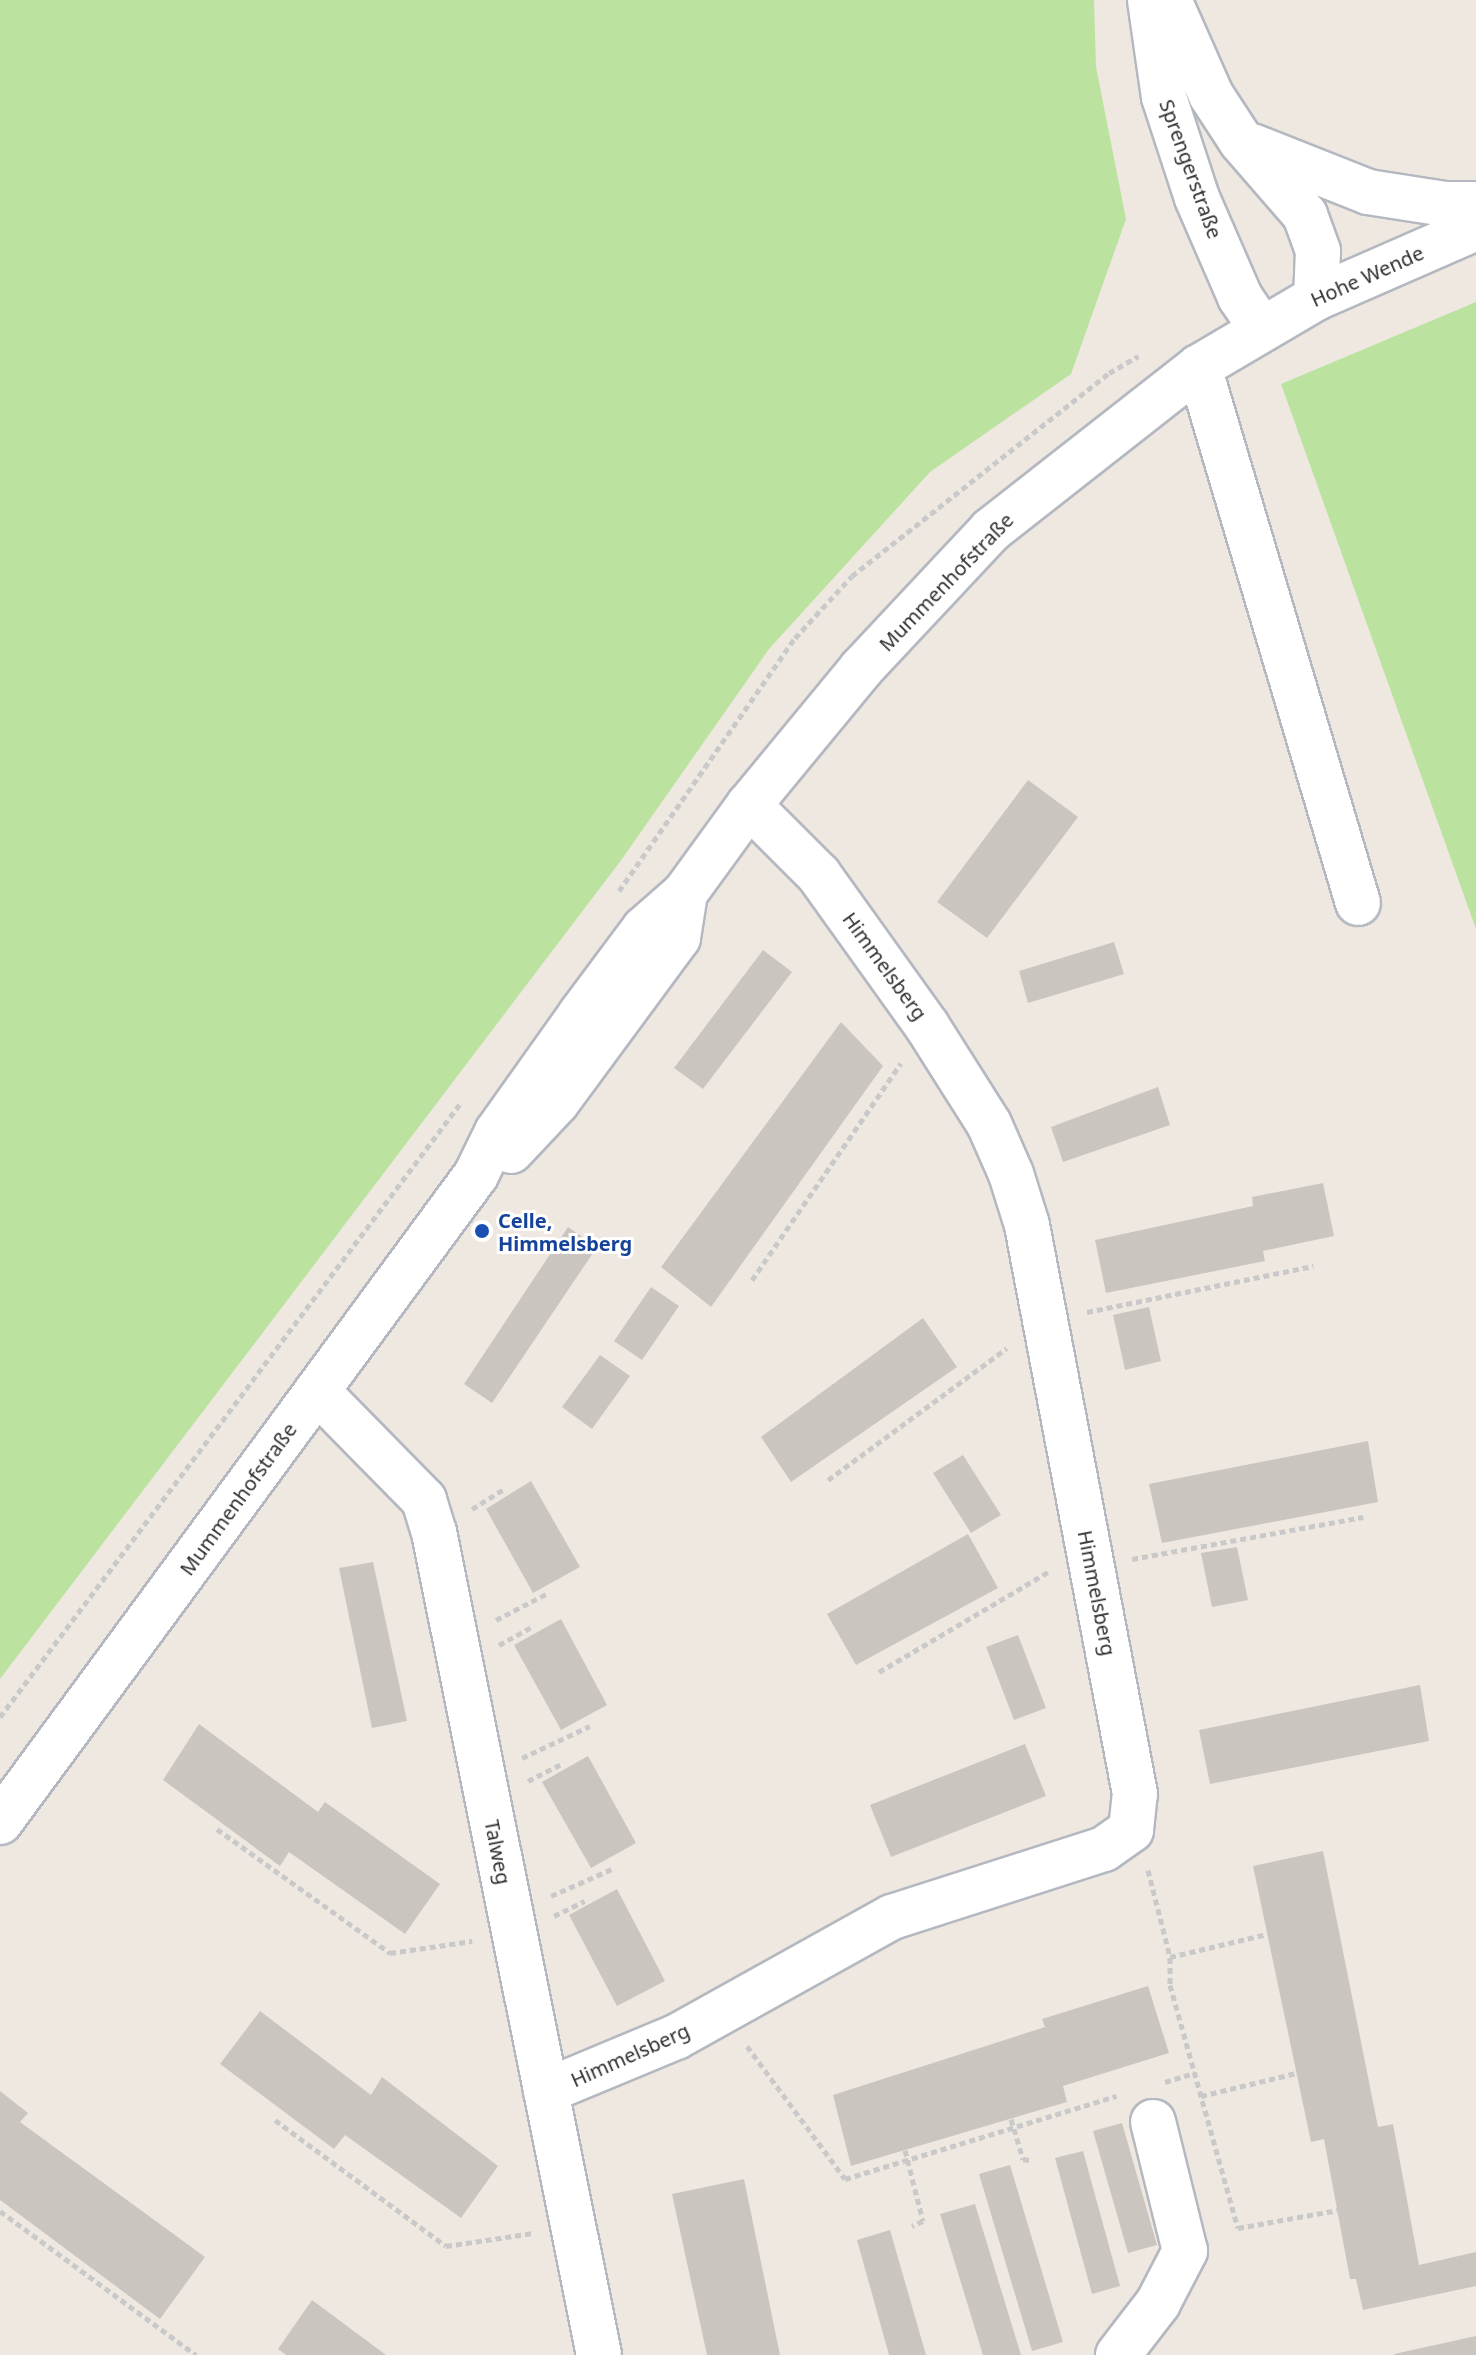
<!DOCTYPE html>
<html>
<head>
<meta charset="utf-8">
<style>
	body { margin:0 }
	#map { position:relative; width:1476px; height:2355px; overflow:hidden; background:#eee8e1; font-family:"Noto Sans",sans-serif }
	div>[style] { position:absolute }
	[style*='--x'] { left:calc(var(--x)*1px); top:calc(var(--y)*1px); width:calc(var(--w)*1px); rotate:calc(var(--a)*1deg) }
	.green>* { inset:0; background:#bbe39f }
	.building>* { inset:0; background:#cac6bf }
	.path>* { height:5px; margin-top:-2.5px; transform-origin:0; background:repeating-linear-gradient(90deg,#c9c9c9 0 6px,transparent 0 10px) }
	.roads { filter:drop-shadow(2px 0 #b4b8c0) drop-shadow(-2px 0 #b4b8c0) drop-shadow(0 2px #b4b8c0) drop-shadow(0 -2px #b4b8c0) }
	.minor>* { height:44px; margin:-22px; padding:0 22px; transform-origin:22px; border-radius:22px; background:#fff }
	.dots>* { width:22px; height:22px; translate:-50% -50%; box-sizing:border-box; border:4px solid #fff; border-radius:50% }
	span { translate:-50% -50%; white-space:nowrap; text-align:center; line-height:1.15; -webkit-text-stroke:6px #fff; paint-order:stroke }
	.street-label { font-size:20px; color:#2e2e2e }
	.transit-label { font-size:20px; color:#164399; font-weight:700 }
	.left { translate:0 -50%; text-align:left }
</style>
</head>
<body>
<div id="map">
	<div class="green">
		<i style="clip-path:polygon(0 0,1094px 0,1096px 67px,1126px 219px,1071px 374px,930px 472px,769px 649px,622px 859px,0 1679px)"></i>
		<i style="clip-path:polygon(1476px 302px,1476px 929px,1281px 384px)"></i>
	</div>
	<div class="building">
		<i style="clip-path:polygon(1028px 780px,1078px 817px,987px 938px,937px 902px)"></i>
		<i style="clip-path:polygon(1114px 942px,1124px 974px,1028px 1003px,1019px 971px)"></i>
		<i style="clip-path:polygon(763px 950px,792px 972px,703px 1089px,674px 1068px)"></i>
		<i style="clip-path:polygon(841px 1022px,883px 1066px,711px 1307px,661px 1267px)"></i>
		<i style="clip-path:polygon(1158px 1087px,1170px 1125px,1063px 1162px,1051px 1127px)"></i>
		<i style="clip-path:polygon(1323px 1183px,1334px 1236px,1263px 1251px,1265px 1261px,1106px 1293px,1095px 1240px,1253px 1206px,1252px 1197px)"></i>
		<i style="clip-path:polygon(568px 1227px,597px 1247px,492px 1403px,464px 1384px)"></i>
		<i style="clip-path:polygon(651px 1287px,679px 1306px,642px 1360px,614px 1341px)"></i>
		<i style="clip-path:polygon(1149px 1307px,1161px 1361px,1125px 1370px,1113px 1315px)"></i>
		<i style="clip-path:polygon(923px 1318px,957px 1367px,791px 1482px,761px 1437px)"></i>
		<i style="clip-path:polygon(600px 1355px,630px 1376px,592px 1429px,562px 1407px)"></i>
		<i style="clip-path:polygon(1368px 1441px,1378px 1502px,1162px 1543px,1149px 1484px)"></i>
		<i style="clip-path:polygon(963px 1455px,1001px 1515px,971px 1533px,933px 1473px)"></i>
		<i style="clip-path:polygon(531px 1481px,580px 1567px,533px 1593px,486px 1509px)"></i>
		<i style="clip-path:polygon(968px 1534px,998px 1588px,856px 1665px,827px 1614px)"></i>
		<i style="clip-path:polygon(1237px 1547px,1248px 1600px,1212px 1607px,1201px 1553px)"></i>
		<i style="clip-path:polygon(373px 1562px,407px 1721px,372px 1728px,339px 1568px)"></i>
		<i style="clip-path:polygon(561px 1619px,607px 1705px,561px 1730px,514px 1645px)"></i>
		<i style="clip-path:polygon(1018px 1635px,1046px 1708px,1014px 1720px,986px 1647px)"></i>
		<i style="clip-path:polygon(1420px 1685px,1429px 1741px,1210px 1784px,1199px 1730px)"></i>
		<i style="clip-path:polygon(199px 1724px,318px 1812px,325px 1802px,440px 1884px,405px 1934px,289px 1852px,280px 1866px,163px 1780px)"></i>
		<i style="clip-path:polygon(1025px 1744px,1046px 1796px,891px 1857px,870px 1805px)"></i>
		<i style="clip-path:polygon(588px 1756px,636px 1843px,591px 1868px,542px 1782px)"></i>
		<i style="clip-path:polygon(1323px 1851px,1378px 2127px,1393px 2124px,1419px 2265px,1476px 2252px,1476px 2286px,1363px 2310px,1356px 2279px,1350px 2279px,1324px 2139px,1311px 2142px,1253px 1866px)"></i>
		<i style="clip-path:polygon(617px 1889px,665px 1981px,617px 2006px,569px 1915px)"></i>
		<i style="clip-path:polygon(1148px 1986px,1169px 2053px,1063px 2086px,1067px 2102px,851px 2166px,833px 2095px,1045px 2027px,1042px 2019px)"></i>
		<i style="clip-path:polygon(260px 2011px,371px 2095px,382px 2077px,498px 2166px,461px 2218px,345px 2135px,334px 2149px,220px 2064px)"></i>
		<i style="clip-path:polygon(0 2091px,28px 2113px,20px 2122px,205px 2257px,160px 2319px,0 2200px)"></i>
		<i style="clip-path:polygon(1122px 2123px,1157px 2245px,1128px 2253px,1093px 2131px)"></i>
		<i style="clip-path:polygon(1083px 2151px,1120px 2286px,1092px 2294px,1055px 2158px)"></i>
		<i style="clip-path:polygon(1010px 2165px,1063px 2342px,1032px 2351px,979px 2174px)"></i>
		<i style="clip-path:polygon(744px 2179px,780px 2355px,707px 2355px,672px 2194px)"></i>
		<i style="clip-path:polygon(975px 2204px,1021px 2355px,983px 2355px,940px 2214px)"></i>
		<i style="clip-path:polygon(890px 2230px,926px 2355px,889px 2355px,857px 2240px)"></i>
		<i style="clip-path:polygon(312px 2300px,386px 2355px,286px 2355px,278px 2349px)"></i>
		<i style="clip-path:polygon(1476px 2336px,1476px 2355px,1394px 2355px,1394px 2354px)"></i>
	</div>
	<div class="path">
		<i style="--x:619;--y:891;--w:308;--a:-55.2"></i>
		<i style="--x:795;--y:638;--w:84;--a:-47.4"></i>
		<i style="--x:852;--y:576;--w:328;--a:-38.3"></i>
		<i style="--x:1109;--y:373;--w:34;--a:-30"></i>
		<i style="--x:752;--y:1280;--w:263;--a:-55.5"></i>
		<i style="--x:1087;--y:1312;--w:231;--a:-11.5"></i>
		<i style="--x:828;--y:1480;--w:222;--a:-36.4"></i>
		<i style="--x:472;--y:1509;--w:39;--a:-32"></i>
		<i style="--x:1132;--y:1559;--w:235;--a:-10.3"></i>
		<i style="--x:496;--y:1620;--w:59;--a:-27.4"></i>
		<i style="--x:499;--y:1645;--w:39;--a:-29"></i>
		<i style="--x:879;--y:1672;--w:199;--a:-30.6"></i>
		<i style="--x:0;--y:1717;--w:766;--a:-53.12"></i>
		<i style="--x:522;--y:1758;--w:75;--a:-25.2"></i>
		<i style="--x:528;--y:1781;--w:39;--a:-27"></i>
		<i style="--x:217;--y:1829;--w:213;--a:35.6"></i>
		<i style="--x:390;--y:1953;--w:83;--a:-8.3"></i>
		<i style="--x:1148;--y:1870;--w:90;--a:75.8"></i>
		<i style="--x:1170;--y:1957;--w:28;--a:90"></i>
		<i style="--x:1170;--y:1985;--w:252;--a:74.4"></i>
		<i style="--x:1238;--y:2228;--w:102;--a:-10.2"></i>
		<i style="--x:551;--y:1896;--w:67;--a:-23.9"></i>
		<i style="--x:554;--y:1916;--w:34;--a:-26"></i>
		<i style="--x:1170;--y:1957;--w:100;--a:-13.3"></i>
		<i style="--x:747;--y:2046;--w:165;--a:53.6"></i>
		<i style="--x:845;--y:2179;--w:284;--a:-17"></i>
		<i style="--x:1165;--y:2082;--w:31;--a:-17"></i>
		<i style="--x:1201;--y:2096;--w:98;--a:-13.6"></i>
		<i style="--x:1011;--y:2119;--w:42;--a:73.3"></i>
		<i style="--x:1023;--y:2159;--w:7;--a:8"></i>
		<i style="--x:275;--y:2120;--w:212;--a:36.4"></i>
		<i style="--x:446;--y:2246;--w:88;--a:-8.5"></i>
		<i style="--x:905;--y:2150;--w:73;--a:75.8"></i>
		<i style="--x:923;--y:2221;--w:12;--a:156"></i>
		<i style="--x:0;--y:2211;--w:243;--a:36.3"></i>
	</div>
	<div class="roads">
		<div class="minor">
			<i style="--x:1150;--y:0;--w:98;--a:81.8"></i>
			<i style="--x:1164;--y:97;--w:106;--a:71.9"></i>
			<i style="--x:1197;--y:198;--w:108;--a:66.5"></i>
			<i style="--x:1240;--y:297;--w:37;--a:56"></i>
			<i style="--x:1169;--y:0;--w:104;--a:66.1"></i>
			<i style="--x:1211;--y:95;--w:55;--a:56.9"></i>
			<i style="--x:1241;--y:141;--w:98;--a:49.1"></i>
			<i style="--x:1305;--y:215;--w:38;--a:70"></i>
			<i style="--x:1318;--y:251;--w:47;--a:92.4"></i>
			<i style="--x:1252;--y:146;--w:125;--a:21.6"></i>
			<i style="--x:1368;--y:192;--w:78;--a:8.9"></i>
			<i style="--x:1445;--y:204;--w:31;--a:0"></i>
			<i style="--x:1199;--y:367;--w:559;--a:73.48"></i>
			<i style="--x:511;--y:1151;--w:67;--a:-46.8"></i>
			<i style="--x:557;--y:1102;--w:204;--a:-53.6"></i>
			<i style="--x:678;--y:938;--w:46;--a:-81.2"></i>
			<i style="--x:317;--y:1391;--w:153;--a:45.5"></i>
			<i style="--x:424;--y:1500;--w:34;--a:73"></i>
			<i style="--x:434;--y:1532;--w:839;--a:78.66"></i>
			<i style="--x:0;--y:1822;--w:803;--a:-53.66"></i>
			<i style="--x:476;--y:1175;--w:48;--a:-64"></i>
			<i style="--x:497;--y:1132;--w:143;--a:-54.6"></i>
			<i style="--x:580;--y:1015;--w:107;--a:-53.3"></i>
			<i style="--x:644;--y:929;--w:55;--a:-41.3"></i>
			<i style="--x:685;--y:893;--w:109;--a:-54"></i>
			<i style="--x:749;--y:805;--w:176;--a:-50.5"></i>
			<i style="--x:861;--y:669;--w:190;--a:-46.9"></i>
			<i style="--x:991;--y:530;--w:264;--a:-38.1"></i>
			<i style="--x:1199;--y:367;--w:136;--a:-30.5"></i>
			<i style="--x:1316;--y:298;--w:175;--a:-23.6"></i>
			<i style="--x:546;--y:2091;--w:141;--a:-22.6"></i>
			<i style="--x:676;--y:2037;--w:247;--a:-29.1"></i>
			<i style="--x:892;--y:1917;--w:223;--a:-17.8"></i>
			<i style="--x:1104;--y:1849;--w:33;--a:-35"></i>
			<i style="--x:1131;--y:1830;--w:36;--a:-84"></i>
			<i style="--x:1135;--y:1794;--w:579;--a:-100.75"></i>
			<i style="--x:1027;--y:1225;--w:53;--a:-107.4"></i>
			<i style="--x:1011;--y:1174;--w:55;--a:-113.7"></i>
			<i style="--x:989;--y:1124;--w:116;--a:-122.3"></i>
			<i style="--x:927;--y:1026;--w:186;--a:-125.6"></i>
			<i style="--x:819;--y:875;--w:99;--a:-135"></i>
			<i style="--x:1118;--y:2355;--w:66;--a:-52.4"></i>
			<i style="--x:1158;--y:2303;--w:59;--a:-62.6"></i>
			<i style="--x:1185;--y:2251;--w:133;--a:-103.9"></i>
		</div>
	</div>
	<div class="dots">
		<i style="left:482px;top:1231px;background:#1a4fb4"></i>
	</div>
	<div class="street-label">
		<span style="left:1191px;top:169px;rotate:70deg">Sprengerstraße</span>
		<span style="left:1367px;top:276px;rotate:-24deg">Hohe Wende</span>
		<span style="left:946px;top:582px;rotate:-46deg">Mummenhofstraße</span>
		<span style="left:885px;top:966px;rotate:54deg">Himmelsberg</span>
		<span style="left:238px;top:1499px;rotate:-54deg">Mummenhofstraße</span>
		<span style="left:1097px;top:1593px;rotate:79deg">Himmelsberg</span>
		<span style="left:498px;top:1852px;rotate:79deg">Talweg</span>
		<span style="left:630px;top:2055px;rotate:-24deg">Himmelsberg</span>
	</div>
	<div class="transit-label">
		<span class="left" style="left:498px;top:1232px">Celle,<br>Himmelsberg</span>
	</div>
</div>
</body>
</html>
